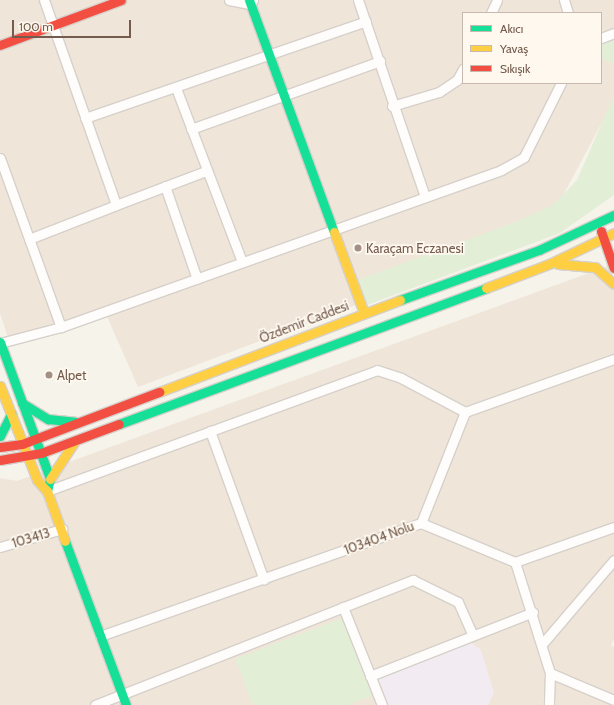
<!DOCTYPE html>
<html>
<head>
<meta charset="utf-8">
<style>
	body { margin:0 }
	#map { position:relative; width:614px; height:705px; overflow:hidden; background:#f6f3eb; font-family:Cabin,sans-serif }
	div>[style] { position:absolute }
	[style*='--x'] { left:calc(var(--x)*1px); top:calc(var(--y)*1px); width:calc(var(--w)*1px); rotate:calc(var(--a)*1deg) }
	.residential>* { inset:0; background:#efe5d9 }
	.education>* { inset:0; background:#f3ebf2 }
	.green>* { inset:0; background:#e3eed7 }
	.roads { filter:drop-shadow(1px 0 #d6d0ca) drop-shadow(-1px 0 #d6d0ca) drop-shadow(0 1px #d6d0ca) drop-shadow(0 -1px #d6d0ca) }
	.street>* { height:9px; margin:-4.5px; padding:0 4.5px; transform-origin:4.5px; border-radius:4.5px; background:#fefdfc }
	.fast>* { height:9px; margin:-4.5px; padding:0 4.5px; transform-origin:4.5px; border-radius:4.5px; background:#16e098 }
	.slow>* { height:9px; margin:-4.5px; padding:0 4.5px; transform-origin:4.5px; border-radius:4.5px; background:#ffcf43 }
	.jam>* { height:9px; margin:-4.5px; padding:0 4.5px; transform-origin:4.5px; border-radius:4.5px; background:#f24e42 }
	.dots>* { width:11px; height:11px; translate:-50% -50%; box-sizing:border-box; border:2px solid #fef8ee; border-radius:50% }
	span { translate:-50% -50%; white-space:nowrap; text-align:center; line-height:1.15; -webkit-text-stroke:3.5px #fef8ee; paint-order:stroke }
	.poi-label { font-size:13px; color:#745b4d }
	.left { translate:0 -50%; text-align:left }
	.street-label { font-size:13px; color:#745b4d }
	.legend { position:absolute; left:462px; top:12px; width:140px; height:72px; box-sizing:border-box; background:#fef8ee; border:1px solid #c7b9ae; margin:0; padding:5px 7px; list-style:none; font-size:12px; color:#745b4d }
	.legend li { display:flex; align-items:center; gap:8px; height:20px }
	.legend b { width:20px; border:1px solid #c7b9ae }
	.scale { position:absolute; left:12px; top:20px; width:119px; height:18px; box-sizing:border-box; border:2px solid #745b4d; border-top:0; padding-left:5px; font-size:12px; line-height:14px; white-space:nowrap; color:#745b4d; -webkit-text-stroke:3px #fef8ee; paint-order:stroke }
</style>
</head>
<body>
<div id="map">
	<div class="residential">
		<i style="clip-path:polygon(evenodd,0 0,614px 0,614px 100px,559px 203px,531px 239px,138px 387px,105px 312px,10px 344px,0 313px,0 0,463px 13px,601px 13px,601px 83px,463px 83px,463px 13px)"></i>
		<i style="clip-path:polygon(608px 266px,614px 285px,614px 639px,611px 645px,614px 647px,614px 705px,0 705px,0 478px,17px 481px)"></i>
	</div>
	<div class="education">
		<i style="clip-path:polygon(465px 638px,481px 650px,494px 693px,488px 705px,388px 705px,376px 675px)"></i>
	</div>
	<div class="green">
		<i style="clip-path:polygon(614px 33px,614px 64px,601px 58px,601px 38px)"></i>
		<i style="clip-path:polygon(614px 95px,614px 195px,560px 233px,362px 307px,352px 282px,521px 220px,553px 205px,577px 180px)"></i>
		<i style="clip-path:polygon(342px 618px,372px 696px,347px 705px,253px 705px,235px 659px)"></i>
	</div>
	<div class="roads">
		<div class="street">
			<i style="--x:44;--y:0;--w:217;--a:70.6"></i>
			<i style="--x:116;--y:205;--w:96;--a:-20.7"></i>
			<i style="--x:229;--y:0;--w:21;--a:11"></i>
			<i style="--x:250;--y:4;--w:5;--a:-53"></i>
			<i style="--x:358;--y:0;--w:208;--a:71.2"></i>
			<i style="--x:564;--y:0;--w:14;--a:73"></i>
			<i style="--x:491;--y:13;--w:14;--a:-65"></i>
			<i style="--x:601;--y:38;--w:14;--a:-21"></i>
			<i style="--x:176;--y:88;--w:186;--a:69.2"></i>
			<i style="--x:392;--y:106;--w:49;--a:-16.6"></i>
			<i style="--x:439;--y:92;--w:22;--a:-34"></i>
			<i style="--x:457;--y:80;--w:13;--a:-61"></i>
			<i style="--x:85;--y:118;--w:297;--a:-19"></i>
			<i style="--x:191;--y:129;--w:201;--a:-19.8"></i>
			<i style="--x:0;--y:158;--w:180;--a:70.2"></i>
			<i style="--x:165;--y:186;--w:98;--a:71"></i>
			<i style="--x:29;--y:239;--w:93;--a:-21.3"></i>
			<i style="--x:0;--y:343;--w:63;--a:-14.7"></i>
			<i style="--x:61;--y:327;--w:467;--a:-19.6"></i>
			<i style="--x:501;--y:170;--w:26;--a:-29"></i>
			<i style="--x:524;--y:157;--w:83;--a:-63.4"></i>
			<i style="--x:465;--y:412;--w:158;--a:-19.6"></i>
			<i style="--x:210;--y:431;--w:158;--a:70.1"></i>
			<i style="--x:47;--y:491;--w:351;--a:-20.1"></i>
			<i style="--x:377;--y:370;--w:25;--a:18"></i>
			<i style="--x:401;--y:378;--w:72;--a:28"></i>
			<i style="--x:465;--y:412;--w:119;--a:111.6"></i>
			<i style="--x:0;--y:547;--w:65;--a:-16.2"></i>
			<i style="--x:515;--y:562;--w:105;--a:-19.5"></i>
			<i style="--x:343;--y:607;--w:105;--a:68.3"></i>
			<i style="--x:100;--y:636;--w:340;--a:-19.4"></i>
			<i style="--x:421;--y:523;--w:102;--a:22.5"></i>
			<i style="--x:515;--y:562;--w:116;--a:72.5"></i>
			<i style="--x:550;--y:673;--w:32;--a:92"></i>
			<i style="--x:543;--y:643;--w:109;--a:-49.5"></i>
			<i style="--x:550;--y:673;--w:69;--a:22.9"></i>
			<i style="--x:370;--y:676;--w:175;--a:-21.4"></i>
			<i style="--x:95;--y:705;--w:342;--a:-21.5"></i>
			<i style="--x:413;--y:580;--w:50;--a:26.1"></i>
			<i style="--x:458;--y:602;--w:35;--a:66"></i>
		</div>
		<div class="fast">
			<i style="--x:249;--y:0;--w:247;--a:69.9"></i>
			<i style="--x:400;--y:300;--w:148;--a:-19.8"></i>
			<i style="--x:539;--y:250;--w:83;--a:-25"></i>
			<i style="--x:0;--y:342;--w:146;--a:69.9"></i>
			<i style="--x:50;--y:479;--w:12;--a:104"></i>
			<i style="--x:22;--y:403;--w:31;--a:32"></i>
			<i style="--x:48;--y:419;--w:27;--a:6"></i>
			<i style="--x:119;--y:424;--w:391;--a:-20.3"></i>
			<i style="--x:0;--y:436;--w:25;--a:-63"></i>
			<i style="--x:65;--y:541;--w:175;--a:69.6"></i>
		</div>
		<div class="slow">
			<i style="--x:334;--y:232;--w:86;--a:69.7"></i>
			<i style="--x:558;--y:264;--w:37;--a:5"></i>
			<i style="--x:595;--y:267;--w:25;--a:42"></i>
			<i style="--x:486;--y:288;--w:67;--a:-20.9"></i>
			<i style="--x:549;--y:264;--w:72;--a:-25.5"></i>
			<i style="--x:0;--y:386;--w:101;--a:68.5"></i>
			<i style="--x:37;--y:480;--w:15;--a:48"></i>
			<i style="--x:47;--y:491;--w:53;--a:70.2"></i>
			<i style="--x:159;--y:392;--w:258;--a:-20.9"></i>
			<i style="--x:50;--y:479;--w:45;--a:-56.7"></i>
		</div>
		<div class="jam">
			<i style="--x:0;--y:45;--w:129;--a:-20.4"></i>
			<i style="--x:601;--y:231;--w:39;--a:71"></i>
			<i style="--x:0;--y:447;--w:22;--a:-8"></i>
			<i style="--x:22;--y:444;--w:147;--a:-20.8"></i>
			<i style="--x:0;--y:460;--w:42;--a:-9.7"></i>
			<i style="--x:41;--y:453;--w:83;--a:-20.4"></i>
		</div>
	</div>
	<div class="dots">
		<i style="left:358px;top:248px;background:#a29084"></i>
		<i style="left:49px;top:375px;background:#a29084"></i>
	</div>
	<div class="poi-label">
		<span class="left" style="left:366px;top:248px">Karaçam Eczanesi</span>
		<span class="left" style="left:57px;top:375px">Alpet</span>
	</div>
	<div class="street-label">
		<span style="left:304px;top:322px;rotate:-21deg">Özdemir Caddesi</span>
		<span style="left:31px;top:538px;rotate:-17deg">103413</span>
		<span style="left:379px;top:538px;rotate:-20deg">103404 Nolu</span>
	</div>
	<ul class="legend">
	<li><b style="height:5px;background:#16e098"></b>Akıcı</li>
	<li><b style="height:5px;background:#ffcf43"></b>Yavaş</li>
	<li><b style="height:5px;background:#f24e42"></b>Sıkışık</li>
	</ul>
	<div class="scale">100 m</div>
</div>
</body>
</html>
